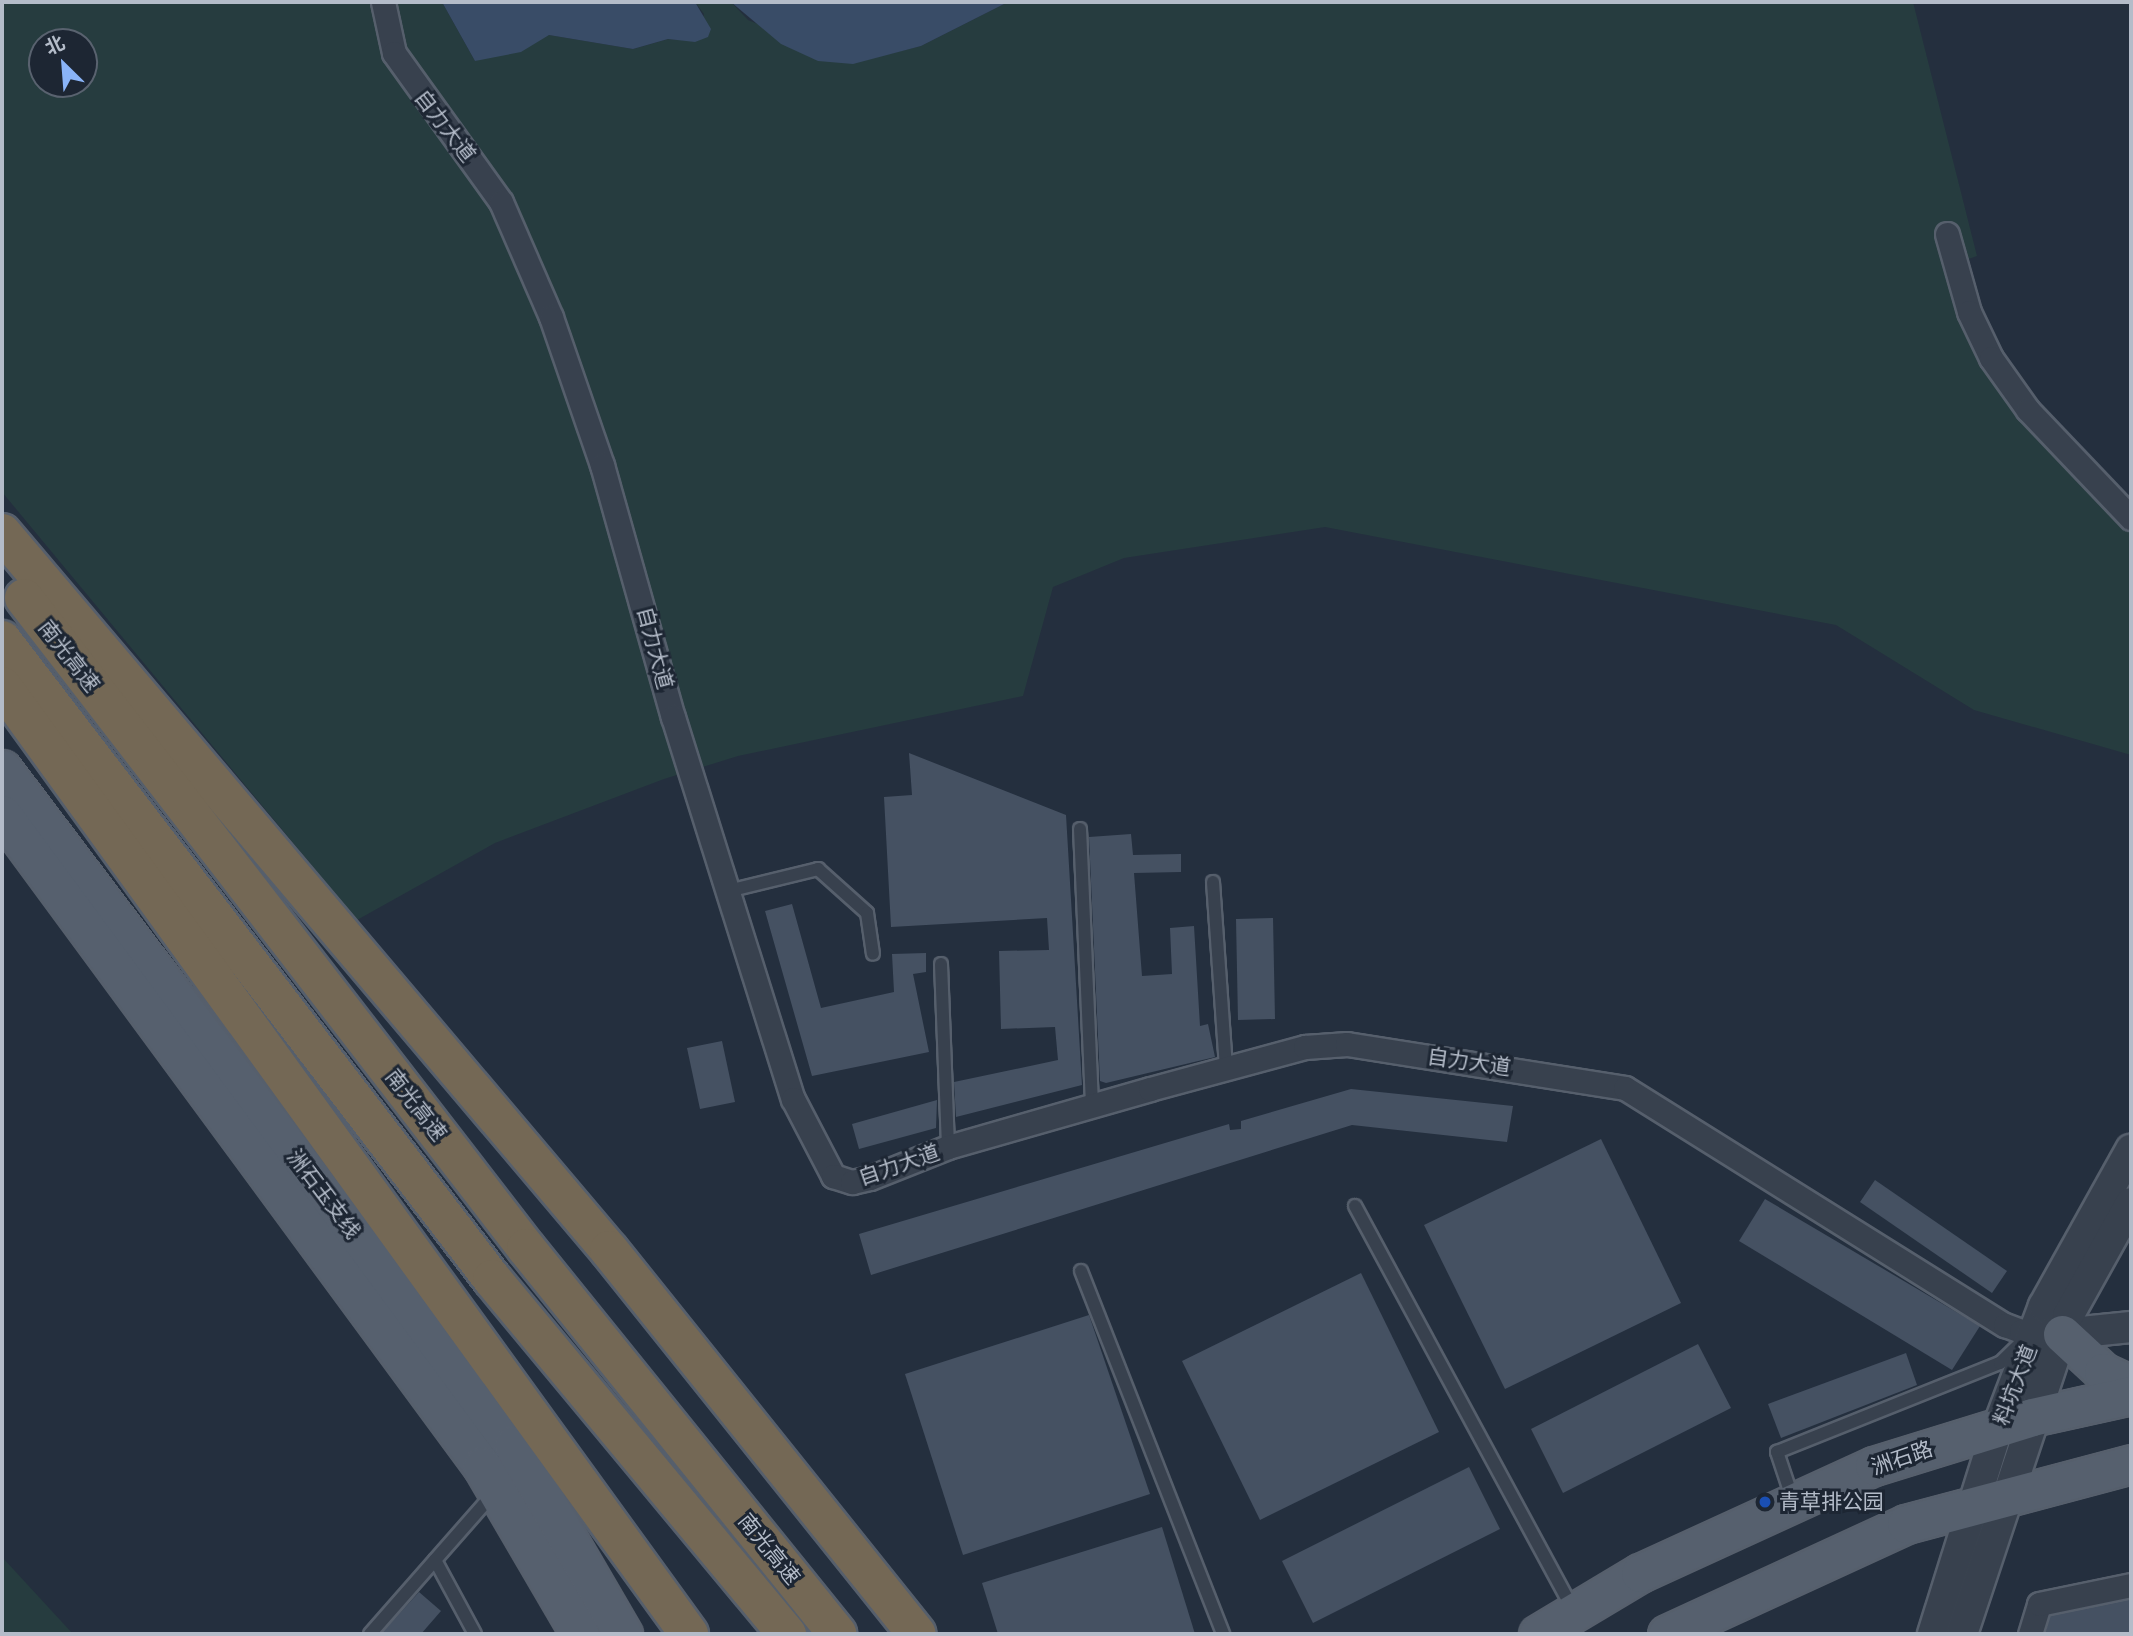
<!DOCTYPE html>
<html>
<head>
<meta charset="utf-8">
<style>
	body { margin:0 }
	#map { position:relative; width:2133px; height:1636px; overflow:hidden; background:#242f3e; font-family:"DM Sans","Noto Sans SC",sans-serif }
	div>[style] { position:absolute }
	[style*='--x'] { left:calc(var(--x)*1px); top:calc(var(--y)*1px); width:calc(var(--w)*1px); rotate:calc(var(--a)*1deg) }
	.green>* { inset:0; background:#263c3f }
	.water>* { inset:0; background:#394c67 }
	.building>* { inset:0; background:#455162 }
	.roads { filter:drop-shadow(2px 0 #565f6c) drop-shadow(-2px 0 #565f6c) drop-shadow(0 2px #565f6c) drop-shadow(0 -2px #565f6c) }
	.service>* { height:12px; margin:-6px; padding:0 6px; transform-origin:6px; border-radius:6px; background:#38414e }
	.minor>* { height:23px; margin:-11.5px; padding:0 11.5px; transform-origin:11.5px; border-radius:11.5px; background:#38414e }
	.tertiary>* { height:30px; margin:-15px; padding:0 15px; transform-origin:15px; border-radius:15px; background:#38414e }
	.primary>* { height:37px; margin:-18.5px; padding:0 18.5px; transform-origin:18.5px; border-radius:18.5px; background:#56606e }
	.motorway>* { height:38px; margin:-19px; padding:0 19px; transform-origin:19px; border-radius:19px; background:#746855 }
	.dots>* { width:19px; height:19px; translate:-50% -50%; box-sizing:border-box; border:4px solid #1d2633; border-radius:50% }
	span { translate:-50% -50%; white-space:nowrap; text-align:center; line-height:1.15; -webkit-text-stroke:6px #1d2633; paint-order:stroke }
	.street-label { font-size:21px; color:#b4bcc9 }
	.poi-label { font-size:21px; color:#b4bcc9 }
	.left { translate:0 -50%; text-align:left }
	.frame { position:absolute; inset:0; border:4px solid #b4bcc9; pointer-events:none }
	.north { position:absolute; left:28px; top:28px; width:70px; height:70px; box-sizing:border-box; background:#1d2633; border:2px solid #59626f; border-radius:50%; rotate:335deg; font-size:19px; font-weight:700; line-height:28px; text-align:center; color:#b4bcc9 }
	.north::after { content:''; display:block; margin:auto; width:24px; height:32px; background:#8ab4f8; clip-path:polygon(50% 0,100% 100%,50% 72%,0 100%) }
</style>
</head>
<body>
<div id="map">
	<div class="green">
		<i style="clip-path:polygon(evenodd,2px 2px,442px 2px,475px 61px,549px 35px,633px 49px,668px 39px,695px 41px,704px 14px,695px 2px,731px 2px,748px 20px,853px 63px,921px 46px,1008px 2px,1913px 2px,1977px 256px,1948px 266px,2037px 433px,2131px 529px,2131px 755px,1974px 710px,1836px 625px,1325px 527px,1124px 558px,1053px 587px,1023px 696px,738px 756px,664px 779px,495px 843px,357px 920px,2px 492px,2px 2px,42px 42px,84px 42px,84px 84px,42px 84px,42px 42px)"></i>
		<i style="clip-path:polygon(2px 1557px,73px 1634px,2px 1634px)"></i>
	</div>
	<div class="water">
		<i style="clip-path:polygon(442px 2px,695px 2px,711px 29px,708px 37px,695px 42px,668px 39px,633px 49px,549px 35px,521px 52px,475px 61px)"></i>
		<i style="clip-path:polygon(731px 2px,1008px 2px,921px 46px,853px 64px,818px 61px,781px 44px)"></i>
	</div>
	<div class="building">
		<i style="clip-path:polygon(909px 753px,1066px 815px,1082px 1085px,956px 1117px,954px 1082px,1058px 1060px,1055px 1027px,1001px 1029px,999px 951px,1049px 950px,1047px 918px,891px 927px,884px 797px,912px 795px)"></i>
		<i style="clip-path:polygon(1131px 834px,1133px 855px,1181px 854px,1181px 872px,1134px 873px,1142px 976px,1172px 974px,1170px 928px,1194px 926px,1200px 1026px,1208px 1024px,1215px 1057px,1106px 1083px,1100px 1081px,1089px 837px)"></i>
		<i style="clip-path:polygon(792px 904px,821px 1008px,894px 992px,892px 954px,926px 953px,926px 972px,913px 974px,929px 1052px,812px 1076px,765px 911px)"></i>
		<i style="clip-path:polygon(1273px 918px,1275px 1019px,1238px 1020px,1236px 919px)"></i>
		<i style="clip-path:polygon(722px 1041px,735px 1102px,700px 1109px,687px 1048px)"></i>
		<i style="clip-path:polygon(1351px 1089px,1513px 1106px,1507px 1142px,1352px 1125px,871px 1275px,859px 1234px,1229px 1124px,1230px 1130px,1241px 1129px,1241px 1121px)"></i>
		<i style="clip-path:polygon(937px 1100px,936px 1128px,859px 1149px,852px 1124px)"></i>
		<i style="clip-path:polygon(1601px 1139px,1681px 1303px,1505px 1389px,1424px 1225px)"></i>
		<i style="clip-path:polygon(1875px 1180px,2007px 1271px,1992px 1293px,1860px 1202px)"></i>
		<i style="clip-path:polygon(1765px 1199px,1980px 1326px,1952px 1370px,1739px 1241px)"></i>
		<i style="clip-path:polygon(1361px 1273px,1439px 1432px,1260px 1520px,1182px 1361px)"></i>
		<i style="clip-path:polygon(1089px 1315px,1150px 1494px,963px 1555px,905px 1374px)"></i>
		<i style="clip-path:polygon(1698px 1344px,1731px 1408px,1563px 1493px,1531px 1429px)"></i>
		<i style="clip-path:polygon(1906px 1353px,1917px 1385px,1781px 1438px,1768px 1404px)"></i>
		<i style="clip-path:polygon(1469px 1467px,1500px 1529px,1313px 1623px,1282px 1561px)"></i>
		<i style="clip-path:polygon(1162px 1527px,1195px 1634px,998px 1634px,982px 1583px)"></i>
		<i style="clip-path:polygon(419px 1592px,441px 1611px,421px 1634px,381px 1634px)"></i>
		<i style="clip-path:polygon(2131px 1599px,2131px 1634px,2045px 1634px,2050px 1616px)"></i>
	</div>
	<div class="roads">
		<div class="service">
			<i style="--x:1080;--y:829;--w:277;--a:87.5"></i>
			<i style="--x:1213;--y:882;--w:187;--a:86"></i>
			<i style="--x:728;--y:891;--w:93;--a:-13.7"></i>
			<i style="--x:818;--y:869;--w:66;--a:41.9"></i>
			<i style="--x:867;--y:913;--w:41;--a:81.7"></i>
			<i style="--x:941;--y:964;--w:183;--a:87.8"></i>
			<i style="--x:1355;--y:1206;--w:457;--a:61.6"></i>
			<i style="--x:1081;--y:1271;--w:390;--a:68.6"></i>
			<i style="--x:1793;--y:1500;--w:51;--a:-108.4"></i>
			<i style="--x:1777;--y:1452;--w:240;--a:-21.8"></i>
			<i style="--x:2000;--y:1363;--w:30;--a:-44"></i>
			<i style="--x:435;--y:1560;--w:84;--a:61.6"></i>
			<i style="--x:370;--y:1634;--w:188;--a:-48.7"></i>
		</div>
		<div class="minor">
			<i style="--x:383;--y:2;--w:52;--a:77.8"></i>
			<i style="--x:394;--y:53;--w:183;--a:54.3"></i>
			<i style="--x:501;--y:202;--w:125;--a:66.5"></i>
			<i style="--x:551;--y:317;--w:157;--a:71"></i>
			<i style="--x:602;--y:465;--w:262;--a:74.3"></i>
			<i style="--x:673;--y:717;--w:400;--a:72.6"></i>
			<i style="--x:793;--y:1099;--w:87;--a:62.5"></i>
			<i style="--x:833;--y:1176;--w:20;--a:18"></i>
			<i style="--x:852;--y:1182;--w:18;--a:-13"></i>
			<i style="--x:870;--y:1178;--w:84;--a:-21.7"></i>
			<i style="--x:948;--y:1147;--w:210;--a:-16"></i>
			<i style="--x:1150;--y:1089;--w:161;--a:-15.2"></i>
			<i style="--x:1305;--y:1047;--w:42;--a:-4.1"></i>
			<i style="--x:1347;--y:1044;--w:281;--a:9"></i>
			<i style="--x:1625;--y:1088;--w:448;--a:32"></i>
			<i style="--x:2005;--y:1325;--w:17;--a:21"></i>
			<i style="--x:2021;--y:1331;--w:29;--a:-4"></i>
			<i style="--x:1947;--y:234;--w:81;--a:74.2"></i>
			<i style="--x:1969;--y:312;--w:51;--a:64.4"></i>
			<i style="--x:1991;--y:358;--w:64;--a:54.6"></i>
			<i style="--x:2028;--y:410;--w:149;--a:46.4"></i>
			<i style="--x:2030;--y:1634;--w:31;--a:-73"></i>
			<i style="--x:2039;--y:1604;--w:94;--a:-11.7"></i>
		</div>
		<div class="tertiary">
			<i style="--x:2062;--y:1334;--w:69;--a:-5.8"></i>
			<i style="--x:1933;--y:1634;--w:217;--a:-72.6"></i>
			<i style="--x:1998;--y:1427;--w:129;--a:-69.2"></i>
			<i style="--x:2044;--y:1306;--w:179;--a:-60.9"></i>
			<i style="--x:1962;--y:1634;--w:335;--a:-71.6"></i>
			<i style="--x:2068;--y:1316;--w:129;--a:-60.9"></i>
		</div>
		<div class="primary">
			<i style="--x:2;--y:769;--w:847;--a:52.91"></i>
			<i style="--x:513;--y:1445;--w:219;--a:59.8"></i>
			<i style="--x:2;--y:814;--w:810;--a:53.64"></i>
			<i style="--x:482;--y:1466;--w:194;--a:59.7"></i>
			<i style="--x:2062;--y:1334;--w:56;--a:42.8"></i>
			<i style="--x:2103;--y:1372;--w:31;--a:25"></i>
			<i style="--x:1538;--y:1634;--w:119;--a:-30.9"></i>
			<i style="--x:1640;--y:1573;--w:257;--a:-24.6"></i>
			<i style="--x:1874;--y:1466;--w:165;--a:-17.2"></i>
			<i style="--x:2032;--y:1417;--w:101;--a:-12.5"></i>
			<i style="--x:1667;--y:1634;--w:263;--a:-24.7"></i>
			<i style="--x:1906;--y:1524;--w:233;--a:-14.9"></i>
		</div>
		<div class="motorway">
			<i style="--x:2;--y:533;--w:939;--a:49.75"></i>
			<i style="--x:609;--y:1250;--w:492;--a:51.3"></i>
			<i style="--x:24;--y:598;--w:821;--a:52.32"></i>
			<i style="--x:526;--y:1248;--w:496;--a:51.1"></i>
			<i style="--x:2;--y:640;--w:805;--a:52.52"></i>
			<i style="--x:492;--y:1279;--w:462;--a:50.3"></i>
			<i style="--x:2;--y:686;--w:1171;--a:54.07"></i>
		</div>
	</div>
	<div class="dots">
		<i style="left:1765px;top:1502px;background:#1a4fb4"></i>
	</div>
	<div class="street-label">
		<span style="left:445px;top:126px;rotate:52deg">自力大道</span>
		<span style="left:655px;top:648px;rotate:75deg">自力大道</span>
		<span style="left:69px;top:656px;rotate:52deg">南光高速</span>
		<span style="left:1469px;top:1062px;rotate:8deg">自力大道</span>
		<span style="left:416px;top:1105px;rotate:52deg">南光高速</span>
		<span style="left:899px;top:1165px;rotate:-19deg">自力大道</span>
		<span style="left:324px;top:1194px;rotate:53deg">洲石玉支线</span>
		<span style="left:2015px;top:1385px;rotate:-69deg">料坑大道</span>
		<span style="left:1902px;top:1458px;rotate:-19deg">洲石路</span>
		<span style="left:769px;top:1549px;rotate:51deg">南光高速</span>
	</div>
	<div class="poi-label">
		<span class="left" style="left:1779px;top:1502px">青草排公园</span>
	</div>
	<div class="frame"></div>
	<div class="north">北</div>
</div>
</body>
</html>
